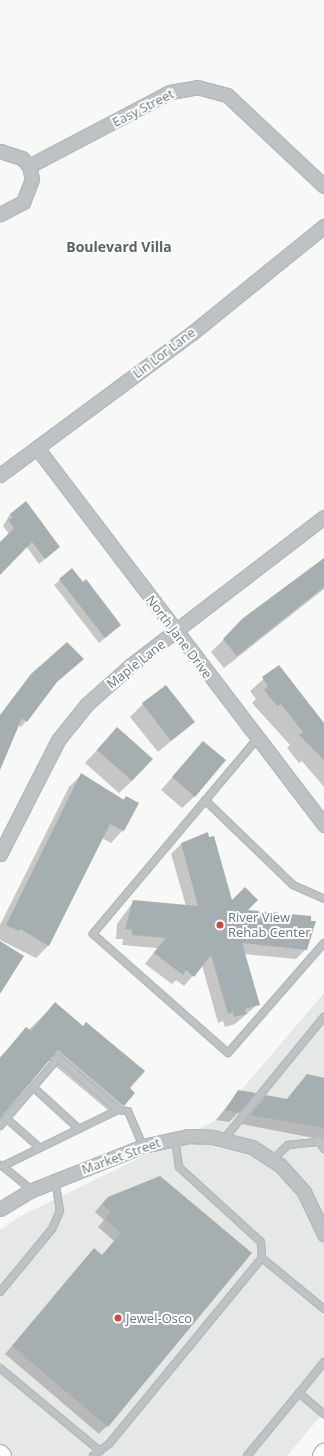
<!DOCTYPE html>
<html>
<head>
<meta charset="utf-8">
<style>
	body { margin:0 }
	#map { position:relative; width:324px; height:1456px; overflow:hidden; background:#f8f8f6; font-family:"Open Sans",sans-serif }
	div>[style] { position:absolute }
	[style*='--x'] { left:calc(var(--x)*1px); top:calc(var(--y)*1px); width:calc(var(--w)*1px); rotate:calc(var(--a)*1deg) }
	.built>* { inset:0; background:#e6e8e6 }
	.shadow>* { inset:0; background:#0003 }
	.building>* { inset:0; background:#a5afb2 }
	.roads { filter:drop-shadow(1px 0 #b2b9bc) drop-shadow(-1px 0 #b2b9bc) drop-shadow(0 1px #b2b9bc) drop-shadow(0 -1px #b2b9bc) }
	.lane>* { height:6px; margin:-3px; padding:0 3px; transform-origin:3px; border-radius:3px; background:#bdc3c5 }
	.street>* { height:13px; margin:-6.5px; padding:0 6.5px; transform-origin:6.5px; border-radius:6.5px; background:#bdc3c5 }
	.secondary>* { height:18px; margin:-9px; padding:0 9px; transform-origin:9px; border-radius:9px; background:#fff }
	.dots>* { width:11px; height:11px; translate:-50% -50%; box-sizing:border-box; border:2px solid #fff; border-radius:50% }
	span { translate:-50% -50%; white-space:nowrap; text-align:center; line-height:1.15; -webkit-text-stroke:4px #fff; paint-order:stroke }
	.street-label { font-size:13px; color:#66777e }
	.poi-label { font-size:13px; color:#66777e }
	.left { translate:0 -50%; text-align:left }
	.neighbourhood-label { font-size:14px; color:#57646a; font-weight:700 }
</style>
</head>
<body>
<div id="map">
	<div class="built">
		<i style="clip-path:polygon(324px 993px,324px 1412px,287px 1456px,0 1456px,0 1230px,19px 1217px,215px 1121px)"></i>
	</div>
	<div class="shadow">
		<i style="clip-path:polygon(10px 514px,59px 547px,39px 564px,26px 546px,0 574px,0 543px,9px 534px,3px 526px)"></i>
		<i style="clip-path:polygon(324px 559px,324px 589px,224px 668px,211px 652px,243px 620px)"></i>
		<i style="clip-path:polygon(60px 580px,120px 625px,99px 643px,54px 585px)"></i>
		<i style="clip-path:polygon(278px 666px,324px 725px,324px 787px,302px 761px,299px 763px,287px 748px,290px 745px,252px 703px,256px 699px,250px 691px)"></i>
		<i style="clip-path:polygon(55px 684px,26px 721px,21px 727px,18px 725px,0 765px,0 715px)"></i>
		<i style="clip-path:polygon(143px 704px,194px 722px,158px 752px,130px 717px)"></i>
		<i style="clip-path:polygon(105px 741px,132px 781px,119px 793px,85px 763px)"></i>
		<i style="clip-path:polygon(203px 742px,195px 796px,182px 808px,161px 790px)"></i>
		<i style="clip-path:polygon(81px 775px,123px 800px,126px 797px,123px 830px,111px 843px,102px 838px,48px 946px,36px 958px,0 940px,0 925px,69px 787px)"></i>
		<i style="clip-path:polygon(207px 833px,232px 901px,246px 911px,314px 922px,306px 949px,296px 959px,244px 954px,258px 1004px,235px 1024px,225px 1027px,223px 1021px,218px 1023px,202px 965px,184px 986px,176px 980px,172px 984px,145px 964px,157px 948px,122px 945px,123px 939px,116px 939px,117px 924px,134px 901px,186px 906px,171px 854px,181px 844px)"></i>
		<i style="clip-path:polygon(45px 1014px,129px 1089px,123px 1105px,114px 1115px,48px 1060px,0 1116px,0 1057px)"></i>
		<i style="clip-path:polygon(308px 1075px,324px 1078px,324px 1140px,241px 1124px,266px 1096px,286px 1100px)"></i>
		<i style="clip-path:polygon(239px 1091px,239px 1112px,229px 1122px,216px 1120px)"></i>
		<i style="clip-path:polygon(159px 1177px,107px 1426px,99px 1434px,5px 1354px,86px 1258px,102px 1256px,114px 1241px,98px 1227px,104px 1220px,95px 1212px,100px 1206px,108px 1198px)"></i>
	</div>
	<div class="building">
		<i style="clip-path:polygon(26px 501px,60px 547px,45px 559px,32px 542px,0 575px,0 542px,14px 528px,8px 520px,12px 517px,10px 514px)"></i>
		<i style="clip-path:polygon(324px 558px,324px 587px,237px 656px,223px 639px,242px 619px)"></i>
		<i style="clip-path:polygon(72px 568px,83px 582px,86px 579px,121px 625px,105px 638px,59px 579px)"></i>
		<i style="clip-path:polygon(67px 642px,84px 659px,57px 682px,27px 722px,22px 718px,0 770px,0 715px,31px 674px)"></i>
		<i style="clip-path:polygon(279px 665px,324px 723px,324px 760px,299px 735px,303px 732px,281px 704px,277px 706px,264px 690px,268px 686px,262px 677px)"></i>
		<i style="clip-path:polygon(166px 685px,195px 722px,171px 741px,142px 703px)"></i>
		<i style="clip-path:polygon(117px 727px,153px 759px,132px 781px,97px 750px)"></i>
		<i style="clip-path:polygon(203px 741px,226px 760px,195px 797px,172px 777px)"></i>
		<i style="clip-path:polygon(81px 773px,124px 800px,126px 796px,139px 803px,124px 831px,110px 824px,49px 946px,20px 929px,19px 931px,6px 925px)"></i>
		<i style="clip-path:polygon(208px 832px,209px 837px,214px 836px,232px 900px,245px 887px,258px 900px,248px 910px,311px 916px,311px 921px,316px 921px,307px 950px,242px 943px,260px 1005px,245px 1009px,247px 1014px,234px 1017px,233px 1012px,228px 1014px,211px 955px,194px 977px,186px 970px,183px 975px,154px 953px,166px 938px,132px 935px,132px 930px,125px 929px,133px 900px,198px 906px,181px 843px)"></i>
		<i style="clip-path:polygon(0 941px,24px 956px,0 994px)"></i>
		<i style="clip-path:polygon(55px 1002px,83px 1026px,86px 1022px,145px 1071px,130px 1088px,135px 1093px,124px 1106px,58px 1050px,0 1119px,0 1058px,26px 1027px,31px 1031px)"></i>
		<i style="clip-path:polygon(307px 1074px,324px 1078px,324px 1128px,250px 1115px,266px 1095px,287px 1099px)"></i>
		<i style="clip-path:polygon(238px 1090px,256px 1093px,240px 1113px,225px 1110px)"></i>
		<i style="clip-path:polygon(160px 1176px,252px 1253px,108px 1427px,12px 1346px,94px 1248px,102px 1255px,121px 1233px,105px 1219px,111px 1212px,102px 1204px,108px 1197px)"></i>
	</div>
	<div class="roads">
		<div class="lane">
			<i style="--x:257;--y:739;--w:255;--a:130.1"></i>
			<i style="--x:93;--y:934;--w:180;--a:41.4"></i>
			<i style="--x:228;--y:1053;--w:146;--a:-48.9"></i>
			<i style="--x:205;--y:800;--w:122;--a:44"></i>
			<i style="--x:293;--y:885;--w:34;--a:24"></i>
			<i style="--x:33;--y:1087;--w:62;--a:42.4"></i>
			<i style="--x:6;--y:1118;--w:45;--a:41.4"></i>
			<i style="--x:0;--y:1126;--w:89;--a:-49.5"></i>
			<i style="--x:58;--y:1058;--w:79;--a:40.9"></i>
			<i style="--x:224;--y:1139;--w:158;--a:-50.7"></i>
			<i style="--x:318;--y:1140;--w:11;--a:56"></i>
			<i style="--x:272;--y:1160;--w:22;--a:-43"></i>
			<i style="--x:288;--y:1145;--w:36;--a:-6"></i>
			<i style="--x:1;--y:1165;--w:40;--a:39"></i>
			<i style="--x:3;--y:1166;--w:128;--a:-26"></i>
			<i style="--x:118;--y:1110;--w:10;--a:6"></i>
			<i style="--x:128;--y:1111;--w:38;--a:67"></i>
			<i style="--x:262;--y:1258;--w:80;--a:39.4"></i>
			<i style="--x:0;--y:1292;--w:82;--a:-50.5"></i>
			<i style="--x:52;--y:1229;--w:20;--a:-66"></i>
			<i style="--x:60;--y:1211;--w:31;--a:-99"></i>
			<i style="--x:0;--y:1368;--w:130;--a:39.7"></i>
			<i style="--x:299;--y:1393;--w:40;--a:-51"></i>
			<i style="--x:93;--y:1456;--w:20;--a:-37"></i>
			<i style="--x:109;--y:1444;--w:241;--a:-50.6"></i>
			<i style="--x:262;--y:1258;--w:16;--a:-94"></i>
			<i style="--x:261;--y:1242;--w:111;--a:-137.6"></i>
			<i style="--x:179;--y:1167;--w:29;--a:-98"></i>
			<i style="--x:247;--y:1456;--w:82;--a:-50.5"></i>
			<i style="--x:299;--y:1393;--w:33;--a:40"></i>
		</div>
		<div class="street">
			<i style="--x:0;--y:151;--w:23;--a:18"></i>
			<i style="--x:22;--y:158;--w:11;--a:49"></i>
			<i style="--x:29;--y:166;--w:13;--a:77"></i>
			<i style="--x:32;--y:179;--w:25;--a:111"></i>
			<i style="--x:23;--y:202;--w:26;--a:152"></i>
			<i style="--x:29;--y:166;--w:159;--a:-27.7"></i>
			<i style="--x:170;--y:92;--w:27;--a:-10"></i>
			<i style="--x:197;--y:87;--w:31;--a:15"></i>
			<i style="--x:227;--y:95;--w:133;--a:43.2"></i>
			<i style="--x:37;--y:448;--w:474;--a:52.7"></i>
			<i style="--x:0;--y:475;--w:239;--a:-36.5"></i>
			<i style="--x:192;--y:333;--w:170;--a:-39"></i>
			<i style="--x:0;--y:854;--w:128;--a:-63"></i>
			<i style="--x:58;--y:740;--w:46;--a:-51.1"></i>
			<i style="--x:87;--y:704;--w:59;--a:-41.6"></i>
			<i style="--x:131;--y:665;--w:243;--a:-37.5"></i>
			<i style="--x:0;--y:1209;--w:37;--a:-31"></i>
			<i style="--x:32;--y:1190;--w:119;--a:-21.6"></i>
			<i style="--x:143;--y:1146;--w:46;--a:-12.5"></i>
			<i style="--x:188;--y:1136;--w:25;--a:2"></i>
			<i style="--x:213;--y:1137;--w:40;--a:14.4"></i>
			<i style="--x:252;--y:1147;--w:33;--a:33"></i>
			<i style="--x:280;--y:1165;--w:36;--a:48"></i>
			<i style="--x:304;--y:1192;--w:47;--a:64.5"></i>
		</div>
		<div class="secondary">
			<i style="--x:0;--y:1454;--w:3;--a:45"></i>
			<i style="--x:322;--y:1456;--w:4;--a:-56"></i>
		</div>
	</div>
	<div class="dots">
		<i style="left:220px;top:925px;background:#d34a3c"></i>
		<i style="left:118px;top:1318px;background:#d34a3c"></i>
	</div>
	<div class="street-label">
		<span style="left:143px;top:108px;rotate:-27deg">Easy Street</span>
		<span style="left:164px;top:353px;rotate:-37deg">Lin Lor Lane</span>
		<span style="left:179px;top:637px;rotate:53deg">North Jane Drive</span>
		<span style="left:136px;top:664px;rotate:-38deg">Maple Lane</span>
		<span style="left:121px;top:1156px;rotate:-20deg">Market Street</span>
	</div>
	<div class="poi-label">
		<span class="left" style="left:228px;top:925px">River View<br>Rehab Center</span>
		<span class="left" style="left:126px;top:1318px">Jewel-Osco</span>
	</div>
	<div class="neighbourhood-label">
		<span style="left:119px;top:247px">Boulevard Villa</span>
	</div>
</div>
</body>
</html>
